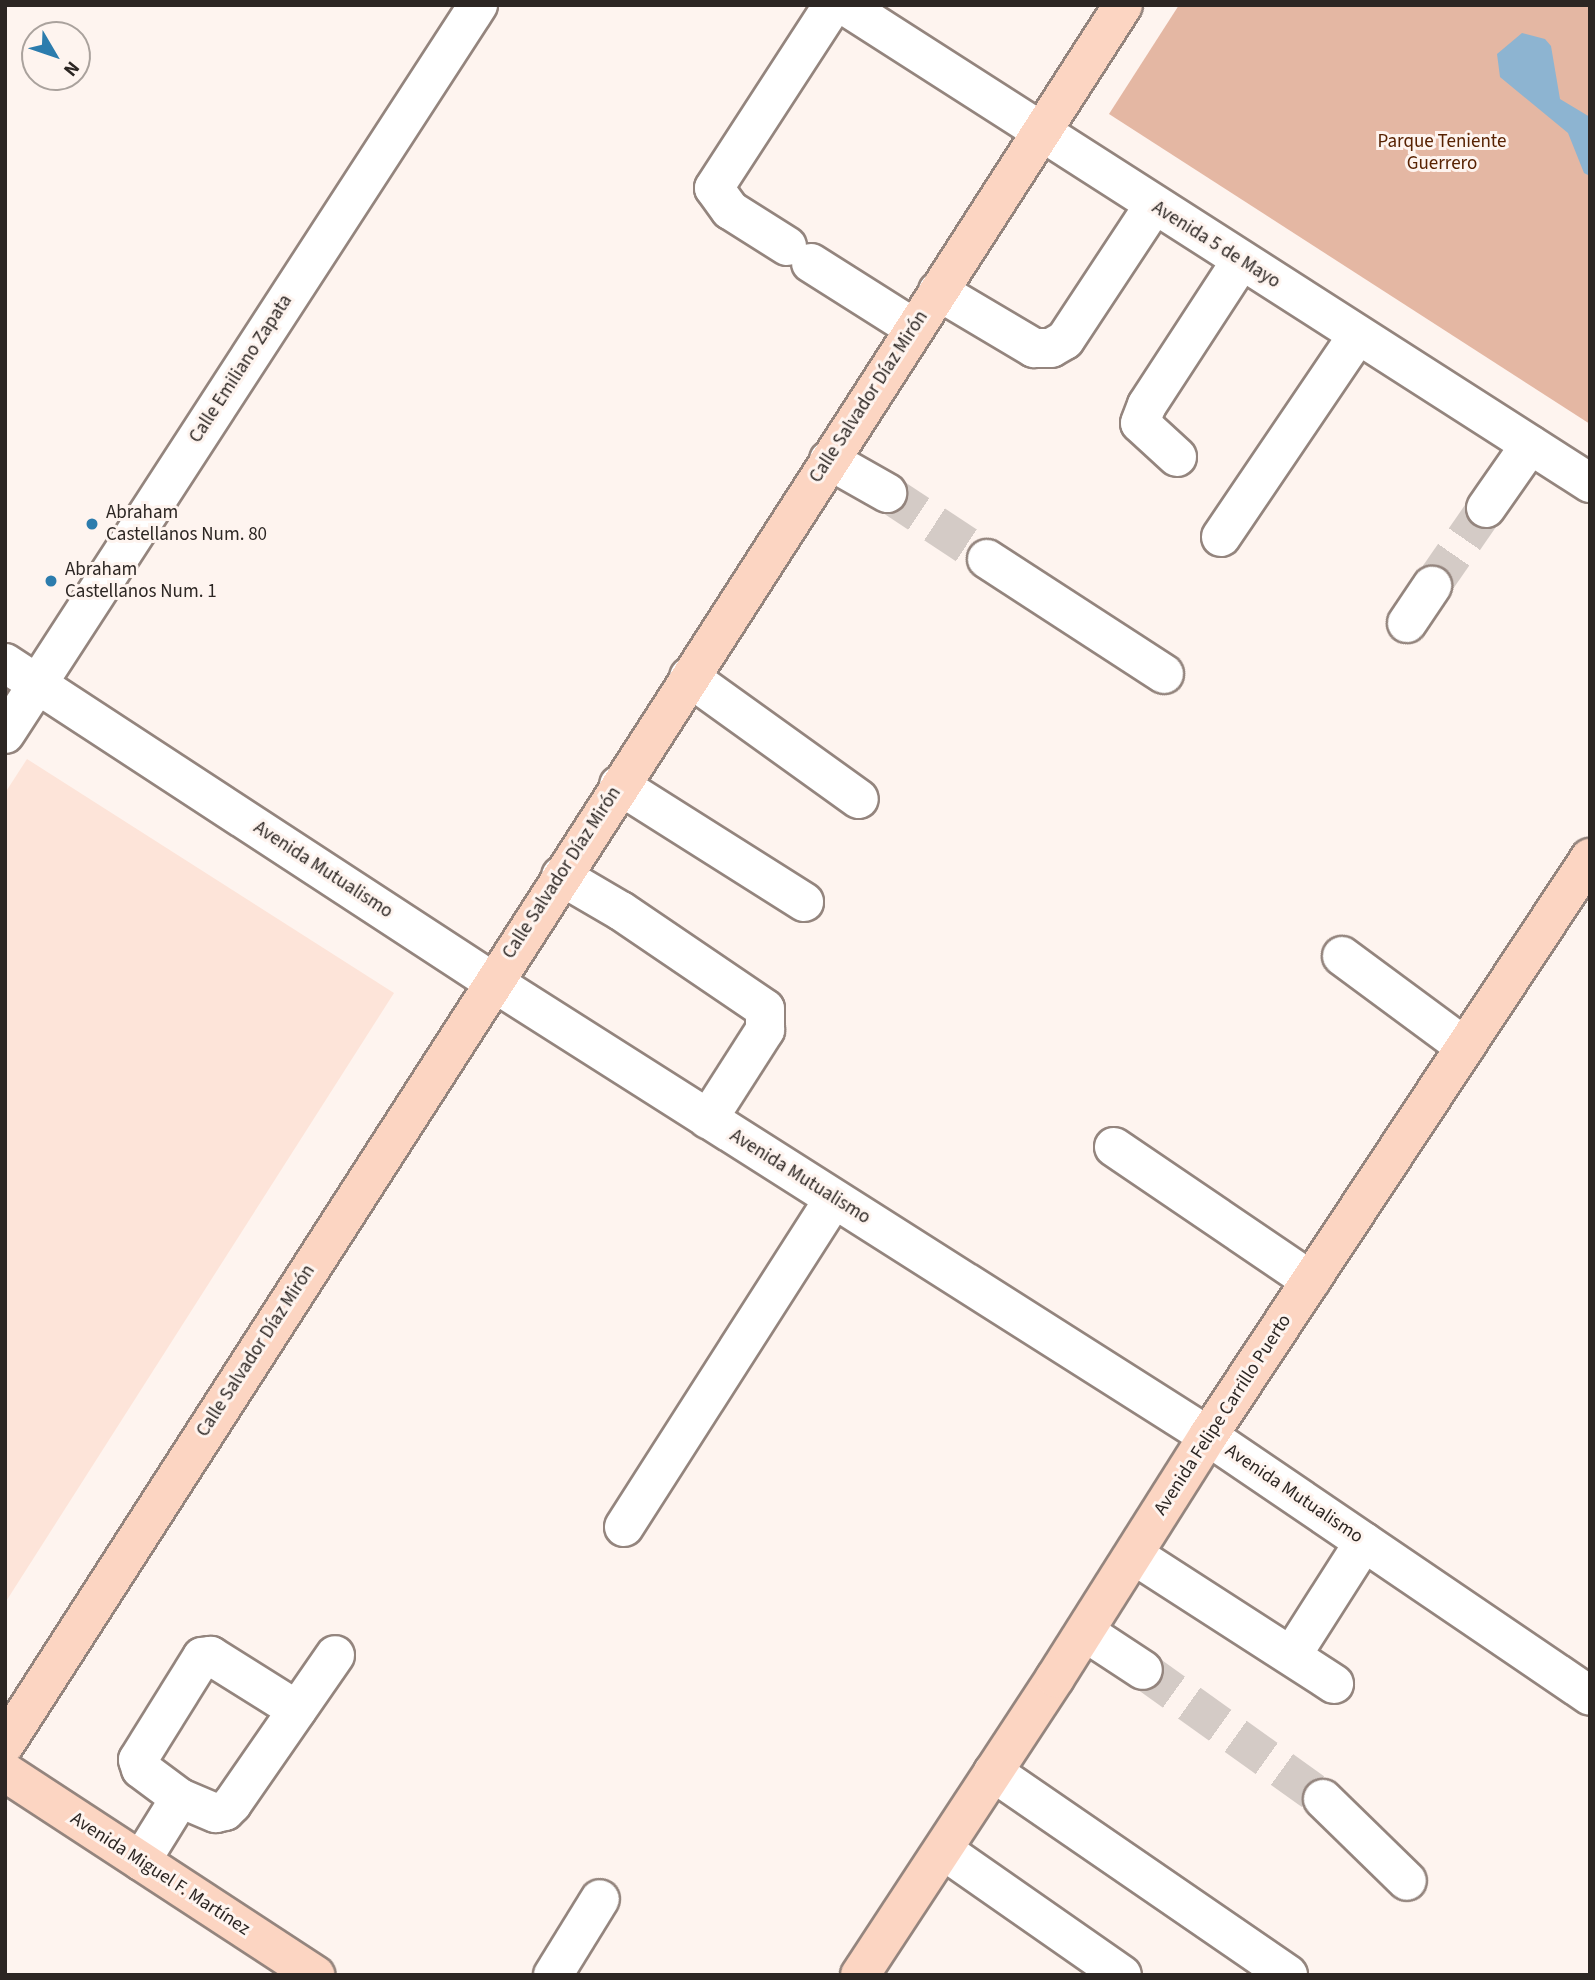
<!DOCTYPE html>
<html>
<head>
<meta charset="utf-8">
<style>
	body { margin:0 }
	#map { position:relative; width:1595px; height:1980px; overflow:hidden; background:#fef4ef; font-family:"Source Sans 3",sans-serif }
	div>[style] { position:absolute }
	[style*='--x'] { left:calc(var(--x)*1px); top:calc(var(--y)*1px); width:calc(var(--w)*1px); rotate:calc(var(--a)*1deg) }
	.built>* { inset:0; background:#fde4d9 }
	.green>* { inset:0; background:#e4b7a3 }
	.water>* { inset:0; background:#8db4d1 }
	.minor-tunnel>* { height:38px; margin-top:-19px; transform-origin:0; background:repeating-linear-gradient(90deg,#d4cbc6 0 38px,transparent 0 57px) }
	.roads { filter:drop-shadow(2px 0 #94857e) drop-shadow(-2px 0 #94857e) drop-shadow(0 2px #94857e) drop-shadow(0 -2px #94857e) }
	.minor>* { height:38px; margin:-19px; padding:0 19px; transform-origin:19px; border-radius:19px; background:#fff }
	.major>* { height:38px; margin:-19px; padding:0 19px; transform-origin:19px; border-radius:19px; background:#fcd5c2 }
	.dots>* { width:19px; height:19px; translate:-50% -50%; box-sizing:border-box; border:4px solid #fef4ef; border-radius:50% }
	span { translate:-50% -50%; white-space:nowrap; text-align:center; line-height:1.15; -webkit-text-stroke:6px #fef4ef; paint-order:stroke }
	.park-label { font-size:19px; color:#582202 }
	.street-label { font-size:19px; color:#2c2623 }
	.poi-label { font-size:19px; color:#2c2623 }
	.left { translate:0 -50%; text-align:left }
	.frame { position:absolute; inset:0; border:7px solid #2c2623; pointer-events:none }
	.north { position:absolute; left:21px; top:21px; width:70px; height:70px; box-sizing:border-box; background:#fef4ef; border:2px solid #aaa29d; border-radius:50%; rotate:129deg; font-size:19px; font-weight:700; line-height:28px; text-align:center; color:#2c2623 }
	.north::after { content:''; display:block; margin:auto; width:24px; height:32px; background:#2c7cad; clip-path:polygon(50% 0,100% 100%,50% 72%,0 100%) }
</style>
</head>
<body>
<div id="map">
	<div class="built">
		<i style="clip-path:polygon(27px 759px,394px 993px,5px 1603px,5px 793px)"></i>
	</div>
	<div class="green">
		<i style="clip-path:polygon(1179px 5px,1590px 5px,1590px 424px,1109px 114px)"></i>
	</div>
	<div class="water">
		<i style="clip-path:polygon(1522px 33px,1545px 39px,1551px 46px,1560px 99px,1590px 117px,1590px 176px,1584px 173px,1568px 133px,1500px 77px,1497px 54px)"></i>
	</div>
	<div class="minor-tunnel">
		<i style="--x:887;--y:493;--w:120;--a:33.4"></i>
		<i style="--x:1432;--y:586;--w:95;--a:-55.3"></i>
		<i style="--x:1143;--y:1670;--w:221;--a:35.6"></i>
	</div>
	<div class="roads">
		<div class="minor">
			<i style="--x:844;--y:5;--w:886;--a:32.65"></i>
			<i style="--x:787;--y:246;--w:67;--a:-147.7"></i>
			<i style="--x:730;--y:210;--w:27;--a:-126"></i>
			<i style="--x:714;--y:188;--w:218;--a:-57"></i>
			<i style="--x:811;--y:263;--w:122;--a:32.3"></i>
			<i style="--x:938;--y:291;--w:112;--a:30.7"></i>
			<i style="--x:1034;--y:348;--w:17;--a:0"></i>
			<i style="--x:1051;--y:348;--w:16;--a:-30"></i>
			<i style="--x:1065;--y:340;--w:162;--a:-56.6"></i>
			<i style="--x:1177;--y:457;--w:50;--a:-137.4"></i>
			<i style="--x:1140;--y:423;--w:19;--a:-69"></i>
			<i style="--x:1147;--y:405;--w:172;--a:-56.9"></i>
			<i style="--x:829;--y:460;--w:67;--a:29.6"></i>
			<i style="--x:1486;--y:508;--w:77;--a:-55.1"></i>
			<i style="--x:1221;--y:537;--w:244;--a:-55.9"></i>
			<i style="--x:987;--y:559;--w:211;--a:33"></i>
			<i style="--x:1407;--y:623;--w:45;--a:-56"></i>
			<i style="--x:5;--y:663;--w:583;--a:33.17"></i>
			<i style="--x:493;--y:982;--w:847;--a:32.41"></i>
			<i style="--x:1208;--y:1436;--w:462;--a:34.2"></i>
			<i style="--x:689;--y:677;--w:209;--a:35.7"></i>
			<i style="--x:5;--y:734;--w:869;--a:-57.02"></i>
			<i style="--x:619;--y:785;--w:219;--a:32.3"></i>
			<i style="--x:561;--y:876;--w:69;--a:30.3"></i>
			<i style="--x:621;--y:911;--w:174;--a:34.2"></i>
			<i style="--x:765;--y:1009;--w:21;--a:90"></i>
			<i style="--x:765;--y:1030;--w:106;--a:122.6"></i>
			<i style="--x:1342;--y:956;--w:153;--a:36.5"></i>
			<i style="--x:1114;--y:1147;--w:238;--a:34.2"></i>
			<i style="--x:624;--y:1527;--w:389;--a:-57.4"></i>
			<i style="--x:1134;--y:1555;--w:238;--a:32.8"></i>
			<i style="--x:1085;--y:1632;--w:69;--a:33.2"></i>
			<i style="--x:1292;--y:1655;--w:134;--a:-57.5"></i>
			<i style="--x:297;--y:1710;--w:102;--a:-147.9"></i>
			<i style="--x:211;--y:1656;--w:9;--a:174"></i>
			<i style="--x:202;--y:1657;--w:121;--a:121.9"></i>
			<i style="--x:138;--y:1760;--w:9;--a:72"></i>
			<i style="--x:141;--y:1769;--w:49;--a:36.6"></i>
			<i style="--x:180;--y:1798;--w:39;--a:23"></i>
			<i style="--x:216;--y:1813;--w:9;--a:-13"></i>
			<i style="--x:225;--y:1811;--w:10;--a:-45"></i>
			<i style="--x:232;--y:1804;--w:181;--a:-55.3"></i>
			<i style="--x:993;--y:1772;--w:358;--a:34.5"></i>
			<i style="--x:1323;--y:1799;--w:117;--a:44.3"></i>
			<i style="--x:943;--y:1850;--w:218;--a:34.9"></i>
			<i style="--x:141;--y:1861;--w:74;--a:-58.2"></i>
			<i style="--x:553;--y:1975;--w:89;--a:-58.3"></i>
		</div>
		<div class="major">
			<i style="--x:5;--y:1744;--w:2067;--a:-57.26"></i>
			<i style="--x:5;--y:1772;--w:371;--a:33.2"></i>
			<i style="--x:860;--y:1975;--w:355;--a:-56.7"></i>
			<i style="--x:1055;--y:1678;--w:286;--a:-57.7"></i>
			<i style="--x:1208;--y:1436;--w:693;--a:-56.54"></i>
		</div>
	</div>
	<div class="dots">
		<i style="left:92px;top:524px;background:#2c7cad"></i>
		<i style="left:51px;top:581px;background:#2c7cad"></i>
	</div>
	<div class="park-label">
		<span style="left:1442px;top:153px">Parque Teniente<br>Guerrero</span>
	</div>
	<div class="street-label">
		<span style="left:1216px;top:245px;rotate:32deg">Avenida 5 de Mayo</span>
		<span style="left:241px;top:369px;rotate:-57deg">Calle Emiliano Zapata</span>
		<span style="left:869px;top:397px;rotate:-57deg">Calle Salvador Díaz Mirón</span>
		<span style="left:323px;top:870px;rotate:33deg">Avenida Mutualismo</span>
		<span style="left:562px;top:873px;rotate:-57deg">Calle Salvador Díaz Mirón</span>
		<span style="left:800px;top:1177px;rotate:32deg">Avenida Mutualismo</span>
		<span style="left:256px;top:1351px;rotate:-57deg">Calle Salvador Díaz Mirón</span>
		<span style="left:1223px;top:1415px;rotate:-57deg">Avenida Felipe Carrillo Puerto</span>
		<span style="left:1294px;top:1494px;rotate:34deg">Avenida Mutualismo</span>
		<span style="left:160px;top:1874px;rotate:33deg">Avenida Miguel F. Martínez</span>
	</div>
	<div class="poi-label">
		<span class="left" style="left:106px;top:524px">Abraham<br>Castellanos Num. 80</span>
		<span class="left" style="left:65px;top:581px">Abraham<br>Castellanos Num. 1</span>
	</div>
	<div class="frame"></div>
	<div class="north">N</div>
</div>
</body>
</html>
